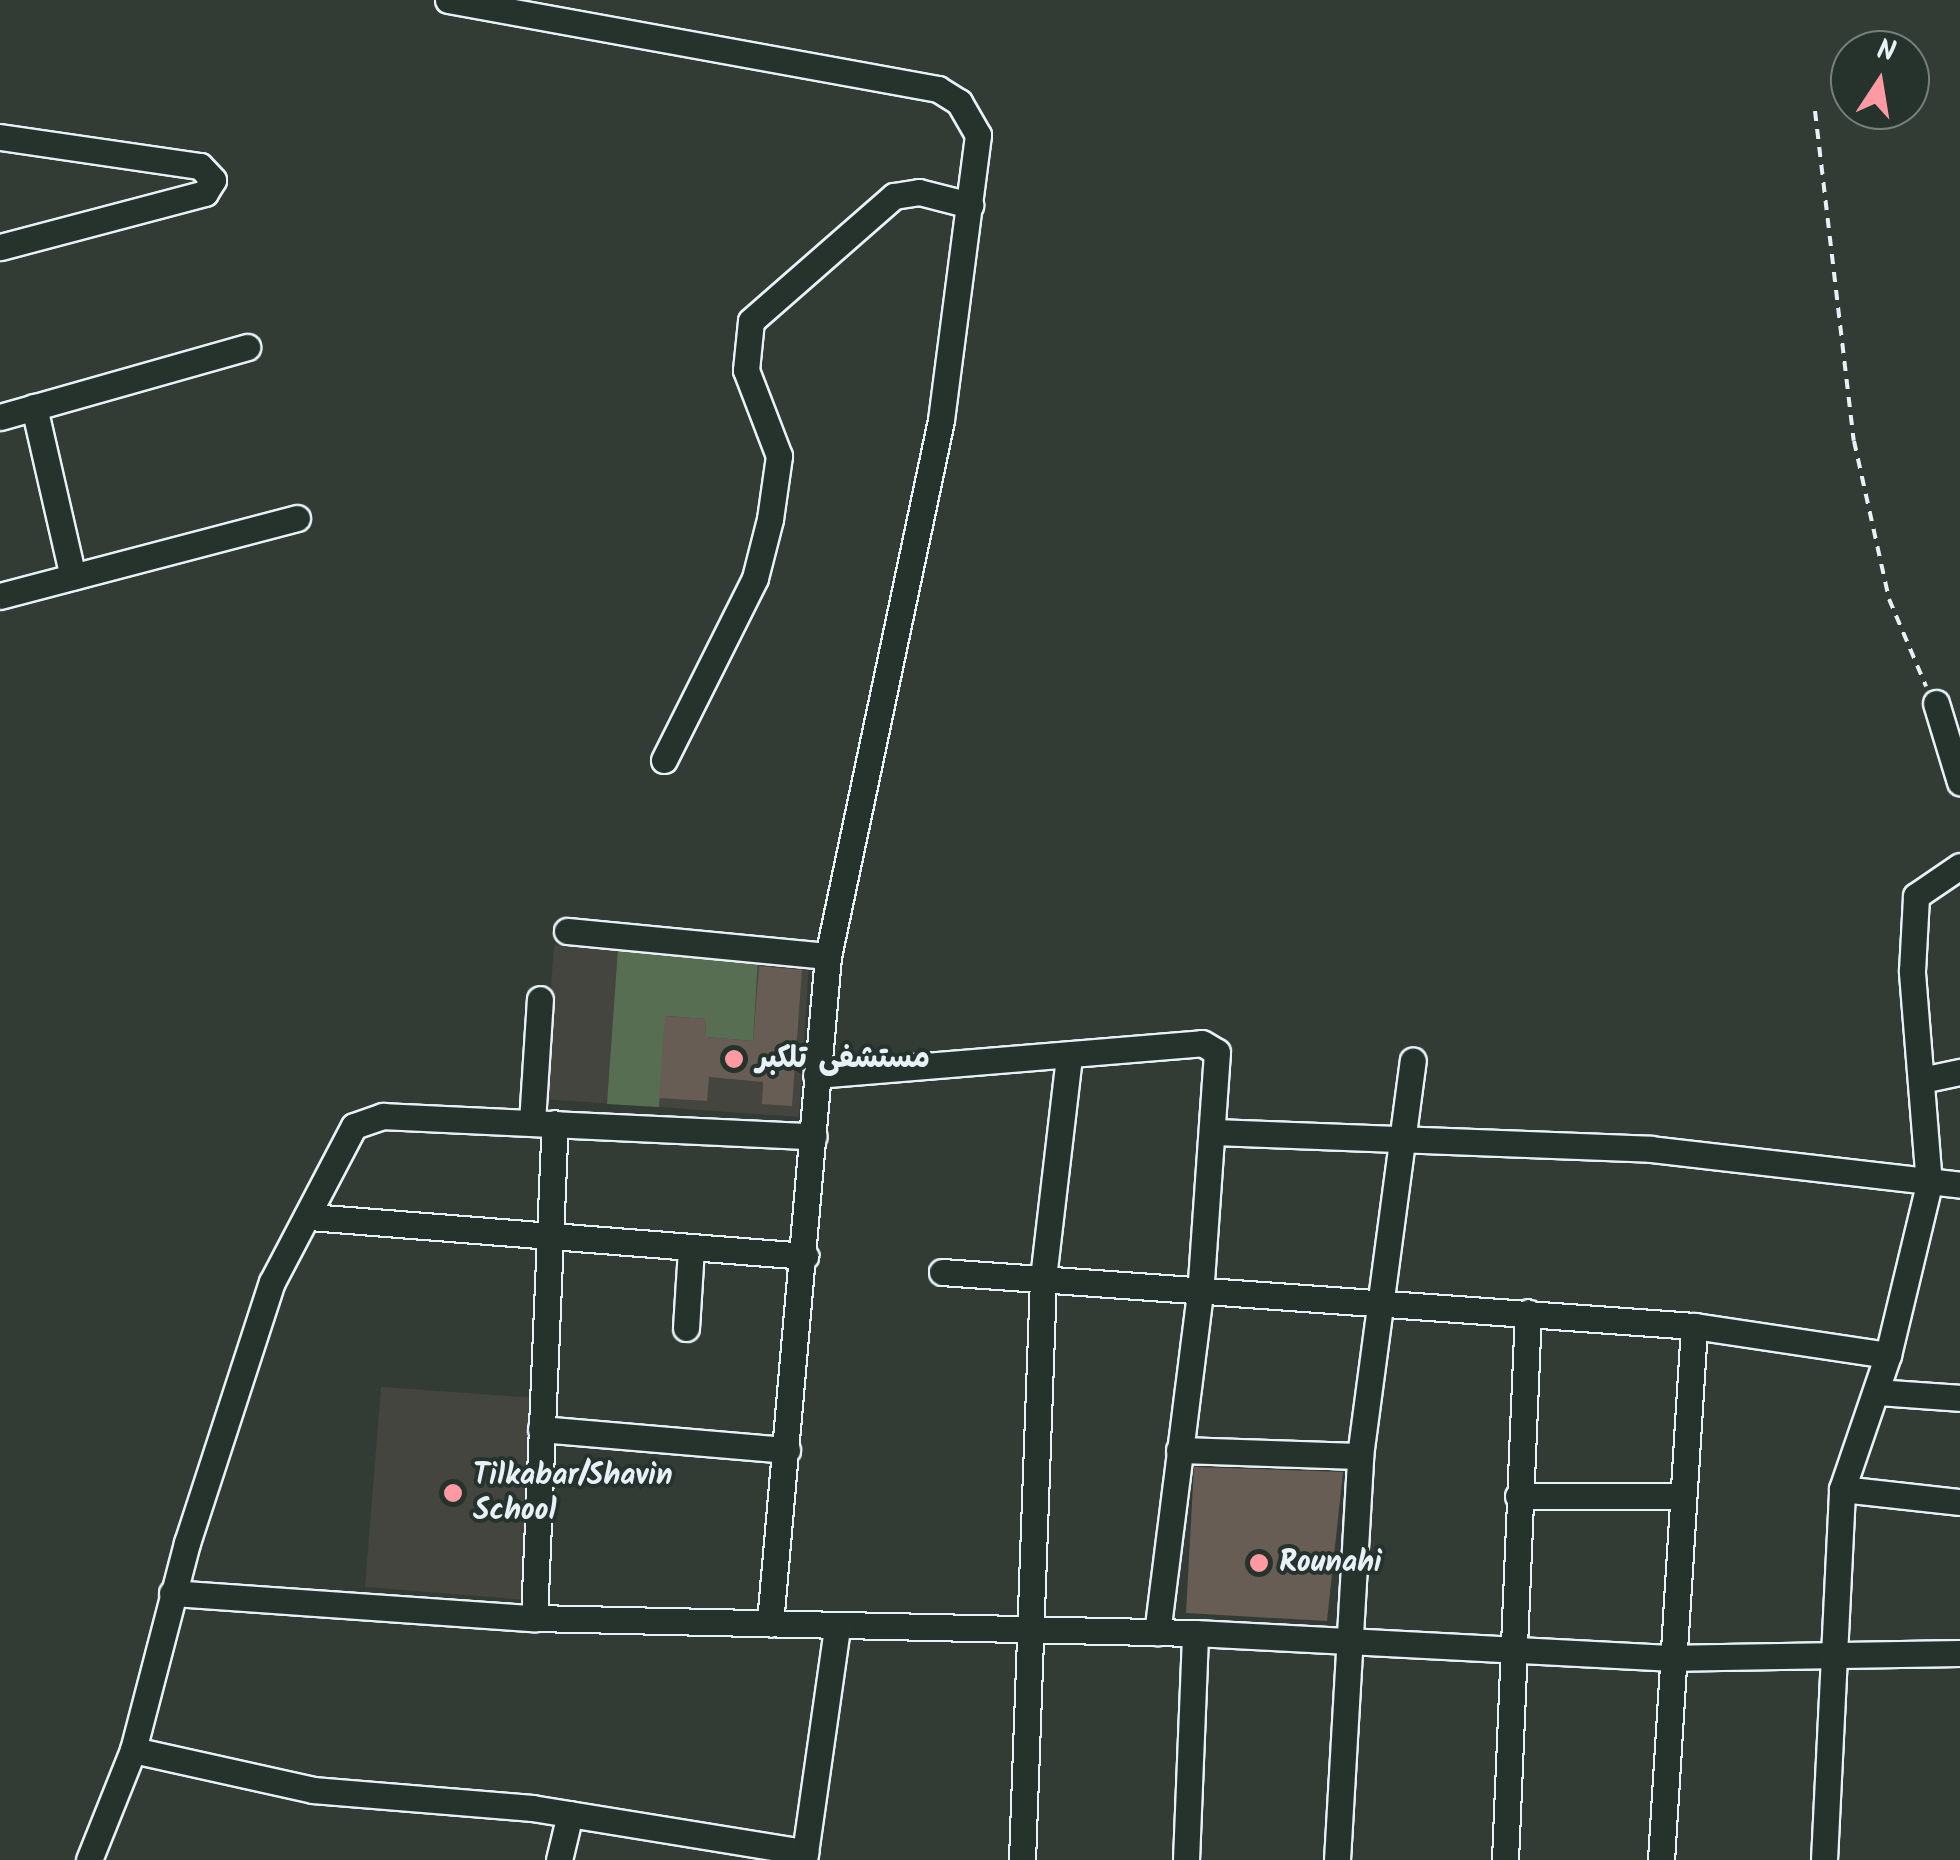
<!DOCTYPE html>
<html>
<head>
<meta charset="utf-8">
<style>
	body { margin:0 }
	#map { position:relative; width:1960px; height:1860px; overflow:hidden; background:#333b35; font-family:Kalam,"Playpen Sans Arabic",sans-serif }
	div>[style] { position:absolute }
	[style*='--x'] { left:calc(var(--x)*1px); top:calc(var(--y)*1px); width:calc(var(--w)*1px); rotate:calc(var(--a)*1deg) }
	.built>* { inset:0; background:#43453e }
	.green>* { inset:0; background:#576e53 }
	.building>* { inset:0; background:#685d54 }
	.path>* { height:4px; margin-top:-2px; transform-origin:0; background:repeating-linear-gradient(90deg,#e8f1f8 0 10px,transparent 0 18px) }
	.roads { filter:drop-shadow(2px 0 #e8f1f8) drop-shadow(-2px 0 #e8f1f8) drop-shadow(0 2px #e8f1f8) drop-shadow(0 -2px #e8f1f8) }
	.street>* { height:25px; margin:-12.5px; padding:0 12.5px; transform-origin:12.5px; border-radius:12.5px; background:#26332d }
	.dots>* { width:28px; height:28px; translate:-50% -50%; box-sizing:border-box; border:5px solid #26332d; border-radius:50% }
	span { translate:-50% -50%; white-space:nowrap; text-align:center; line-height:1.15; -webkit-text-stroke:8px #26332d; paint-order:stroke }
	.poi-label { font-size:30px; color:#e8f1f8; font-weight:700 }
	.left { translate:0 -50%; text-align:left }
	.north { position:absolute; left:1830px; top:30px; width:100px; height:100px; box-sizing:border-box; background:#26332d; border:2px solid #747f7e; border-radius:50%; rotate:12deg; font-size:28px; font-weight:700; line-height:40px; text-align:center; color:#e8f1f8 }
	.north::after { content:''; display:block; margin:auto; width:35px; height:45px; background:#ff9aa2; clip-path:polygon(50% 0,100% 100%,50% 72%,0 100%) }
</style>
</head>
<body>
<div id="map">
	<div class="built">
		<i style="clip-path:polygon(554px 945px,809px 963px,799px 1117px,543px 1099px)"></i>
		<i style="clip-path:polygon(381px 1387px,538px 1398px,528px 1600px,365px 1587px)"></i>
	</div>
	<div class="green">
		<i style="clip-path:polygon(618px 949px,758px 959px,753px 1041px,705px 1037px,706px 1019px,666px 1016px,659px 1107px,607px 1104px)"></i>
	</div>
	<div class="building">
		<i style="clip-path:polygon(759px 966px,802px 970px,792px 1106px,762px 1104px,763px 1082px,709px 1077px,707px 1101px,659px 1098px,665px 1016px,706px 1019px,705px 1037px,753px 1041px)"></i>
		<i style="clip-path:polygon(1194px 1467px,1343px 1472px,1327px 1621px,1186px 1613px)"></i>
	</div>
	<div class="path">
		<i style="--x:1815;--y:111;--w:332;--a:83.3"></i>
		<i style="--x:1854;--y:441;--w:162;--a:77.5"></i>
		<i style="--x:1889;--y:599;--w:95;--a:67"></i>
	</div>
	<div class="roads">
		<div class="street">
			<i style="--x:448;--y:0;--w:498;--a:10.3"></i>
			<i style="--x:938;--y:89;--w:25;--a:32"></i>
			<i style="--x:959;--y:102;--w:38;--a:60"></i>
			<i style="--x:978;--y:135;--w:287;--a:97.4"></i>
			<i style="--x:941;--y:420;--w:548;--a:101.9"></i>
			<i style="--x:828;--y:956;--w:670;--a:94.97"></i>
			<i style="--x:0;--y:137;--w:202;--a:8.3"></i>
			<i style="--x:200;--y:166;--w:19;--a:47"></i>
			<i style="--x:213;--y:180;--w:15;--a:122"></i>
			<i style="--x:205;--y:193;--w:212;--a:165.2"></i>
			<i style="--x:34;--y:407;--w:174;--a:77.1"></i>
			<i style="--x:0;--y:417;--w:257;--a:-15.8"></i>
			<i style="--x:0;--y:596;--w:307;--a:-14.7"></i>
			<i style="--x:1936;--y:703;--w:83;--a:73.1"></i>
			<i style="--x:664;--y:760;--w:203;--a:-63.4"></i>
			<i style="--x:755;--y:578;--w:61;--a:-75.7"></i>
			<i style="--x:770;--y:519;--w:64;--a:-81.9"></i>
			<i style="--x:779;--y:456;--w:92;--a:-111"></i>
			<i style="--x:746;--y:370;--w:49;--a:-84.2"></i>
			<i style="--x:751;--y:321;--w:190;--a:-41.2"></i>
			<i style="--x:894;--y:196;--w:25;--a:-9"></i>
			<i style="--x:919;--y:192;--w:53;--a:14.3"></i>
			<i style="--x:567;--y:931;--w:262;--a:5.5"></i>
			<i style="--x:816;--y:1075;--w:387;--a:-4.7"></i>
			<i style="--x:1202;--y:1043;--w:17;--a:31"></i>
			<i style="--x:1217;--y:1052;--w:242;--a:94"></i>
			<i style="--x:1200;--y:1293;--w:342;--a:97.2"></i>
			<i style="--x:1927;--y:1079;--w:34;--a:-12"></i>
			<i style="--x:532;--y:1122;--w:123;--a:-86.3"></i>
			<i style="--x:1214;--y:1132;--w:437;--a:2.2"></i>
			<i style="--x:1651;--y:1149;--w:311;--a:6.6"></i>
			<i style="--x:310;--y:1217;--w:497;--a:4.5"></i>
			<i style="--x:942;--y:1272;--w:754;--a:4.11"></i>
			<i style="--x:1694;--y:1326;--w:196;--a:8.5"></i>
			<i style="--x:686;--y:1328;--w:80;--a:-86.4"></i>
			<i style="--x:1877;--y:1392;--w:83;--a:4.1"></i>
			<i style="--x:541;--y:1429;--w:247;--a:4.9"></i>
			<i style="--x:1179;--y:1450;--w:181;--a:1.9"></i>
			<i style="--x:1842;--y:1489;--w:119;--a:6.3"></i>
			<i style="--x:1518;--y:1496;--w:162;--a:0"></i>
			<i style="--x:172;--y:1593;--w:363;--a:4"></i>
			<i style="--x:534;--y:1618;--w:661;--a:1.3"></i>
			<i style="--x:1195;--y:1633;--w:475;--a:3"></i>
			<i style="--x:1669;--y:1658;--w:291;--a:-1"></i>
			<i style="--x:534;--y:1618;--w:495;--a:-87.6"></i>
			<i style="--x:133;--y:1750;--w:184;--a:12.5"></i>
			<i style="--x:313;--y:1790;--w:220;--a:4.7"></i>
			<i style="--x:532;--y:1808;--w:277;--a:9.2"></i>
			<i style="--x:89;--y:1860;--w:118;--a:-68.2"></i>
			<i style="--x:133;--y:1750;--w:214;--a:-75.4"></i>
			<i style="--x:187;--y:1543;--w:274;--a:-72"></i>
			<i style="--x:272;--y:1282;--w:176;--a:-62.3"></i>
			<i style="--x:354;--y:1126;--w:31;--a:-19"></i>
			<i style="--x:383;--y:1116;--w:431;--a:2.7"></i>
			<i style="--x:559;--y:1860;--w:47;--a:-76.6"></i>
			<i style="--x:804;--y:1860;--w:235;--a:-81.9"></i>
			<i style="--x:1022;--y:1860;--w:582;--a:-87.93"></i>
			<i style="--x:1043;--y:1278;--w:225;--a:-83.3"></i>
			<i style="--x:1186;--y:1860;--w:227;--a:-87.7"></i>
			<i style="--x:1337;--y:1860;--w:405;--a:-86.7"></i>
			<i style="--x:1360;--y:1456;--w:399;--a:-82.4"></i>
			<i style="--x:1505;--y:1860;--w:548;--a:-87.6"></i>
			<i style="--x:1661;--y:1860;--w:535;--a:-86.46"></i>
			<i style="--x:1824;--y:1860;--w:371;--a:-87.2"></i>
			<i style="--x:1842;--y:1489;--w:142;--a:-71.1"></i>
			<i style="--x:1888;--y:1355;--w:176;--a:-76.5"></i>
			<i style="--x:1929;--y:1184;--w:214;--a:-94.6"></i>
			<i style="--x:1912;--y:971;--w:75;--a:-86.9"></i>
			<i style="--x:1916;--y:896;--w:53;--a:-34.3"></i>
		</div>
	</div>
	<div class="dots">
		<i style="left:734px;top:1059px;background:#ff9aa2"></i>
		<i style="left:453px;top:1493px;background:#ff9aa2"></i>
		<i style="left:1259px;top:1563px;background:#ff9aa2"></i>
	</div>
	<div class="poi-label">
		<span class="left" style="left:756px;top:1059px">مستشفى تلكبر</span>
		<span class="left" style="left:473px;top:1493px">Tilkabar/Shavin<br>School</span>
		<span class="left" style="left:1279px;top:1563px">Rounahi</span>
	</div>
	<div class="north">N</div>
</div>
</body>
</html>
